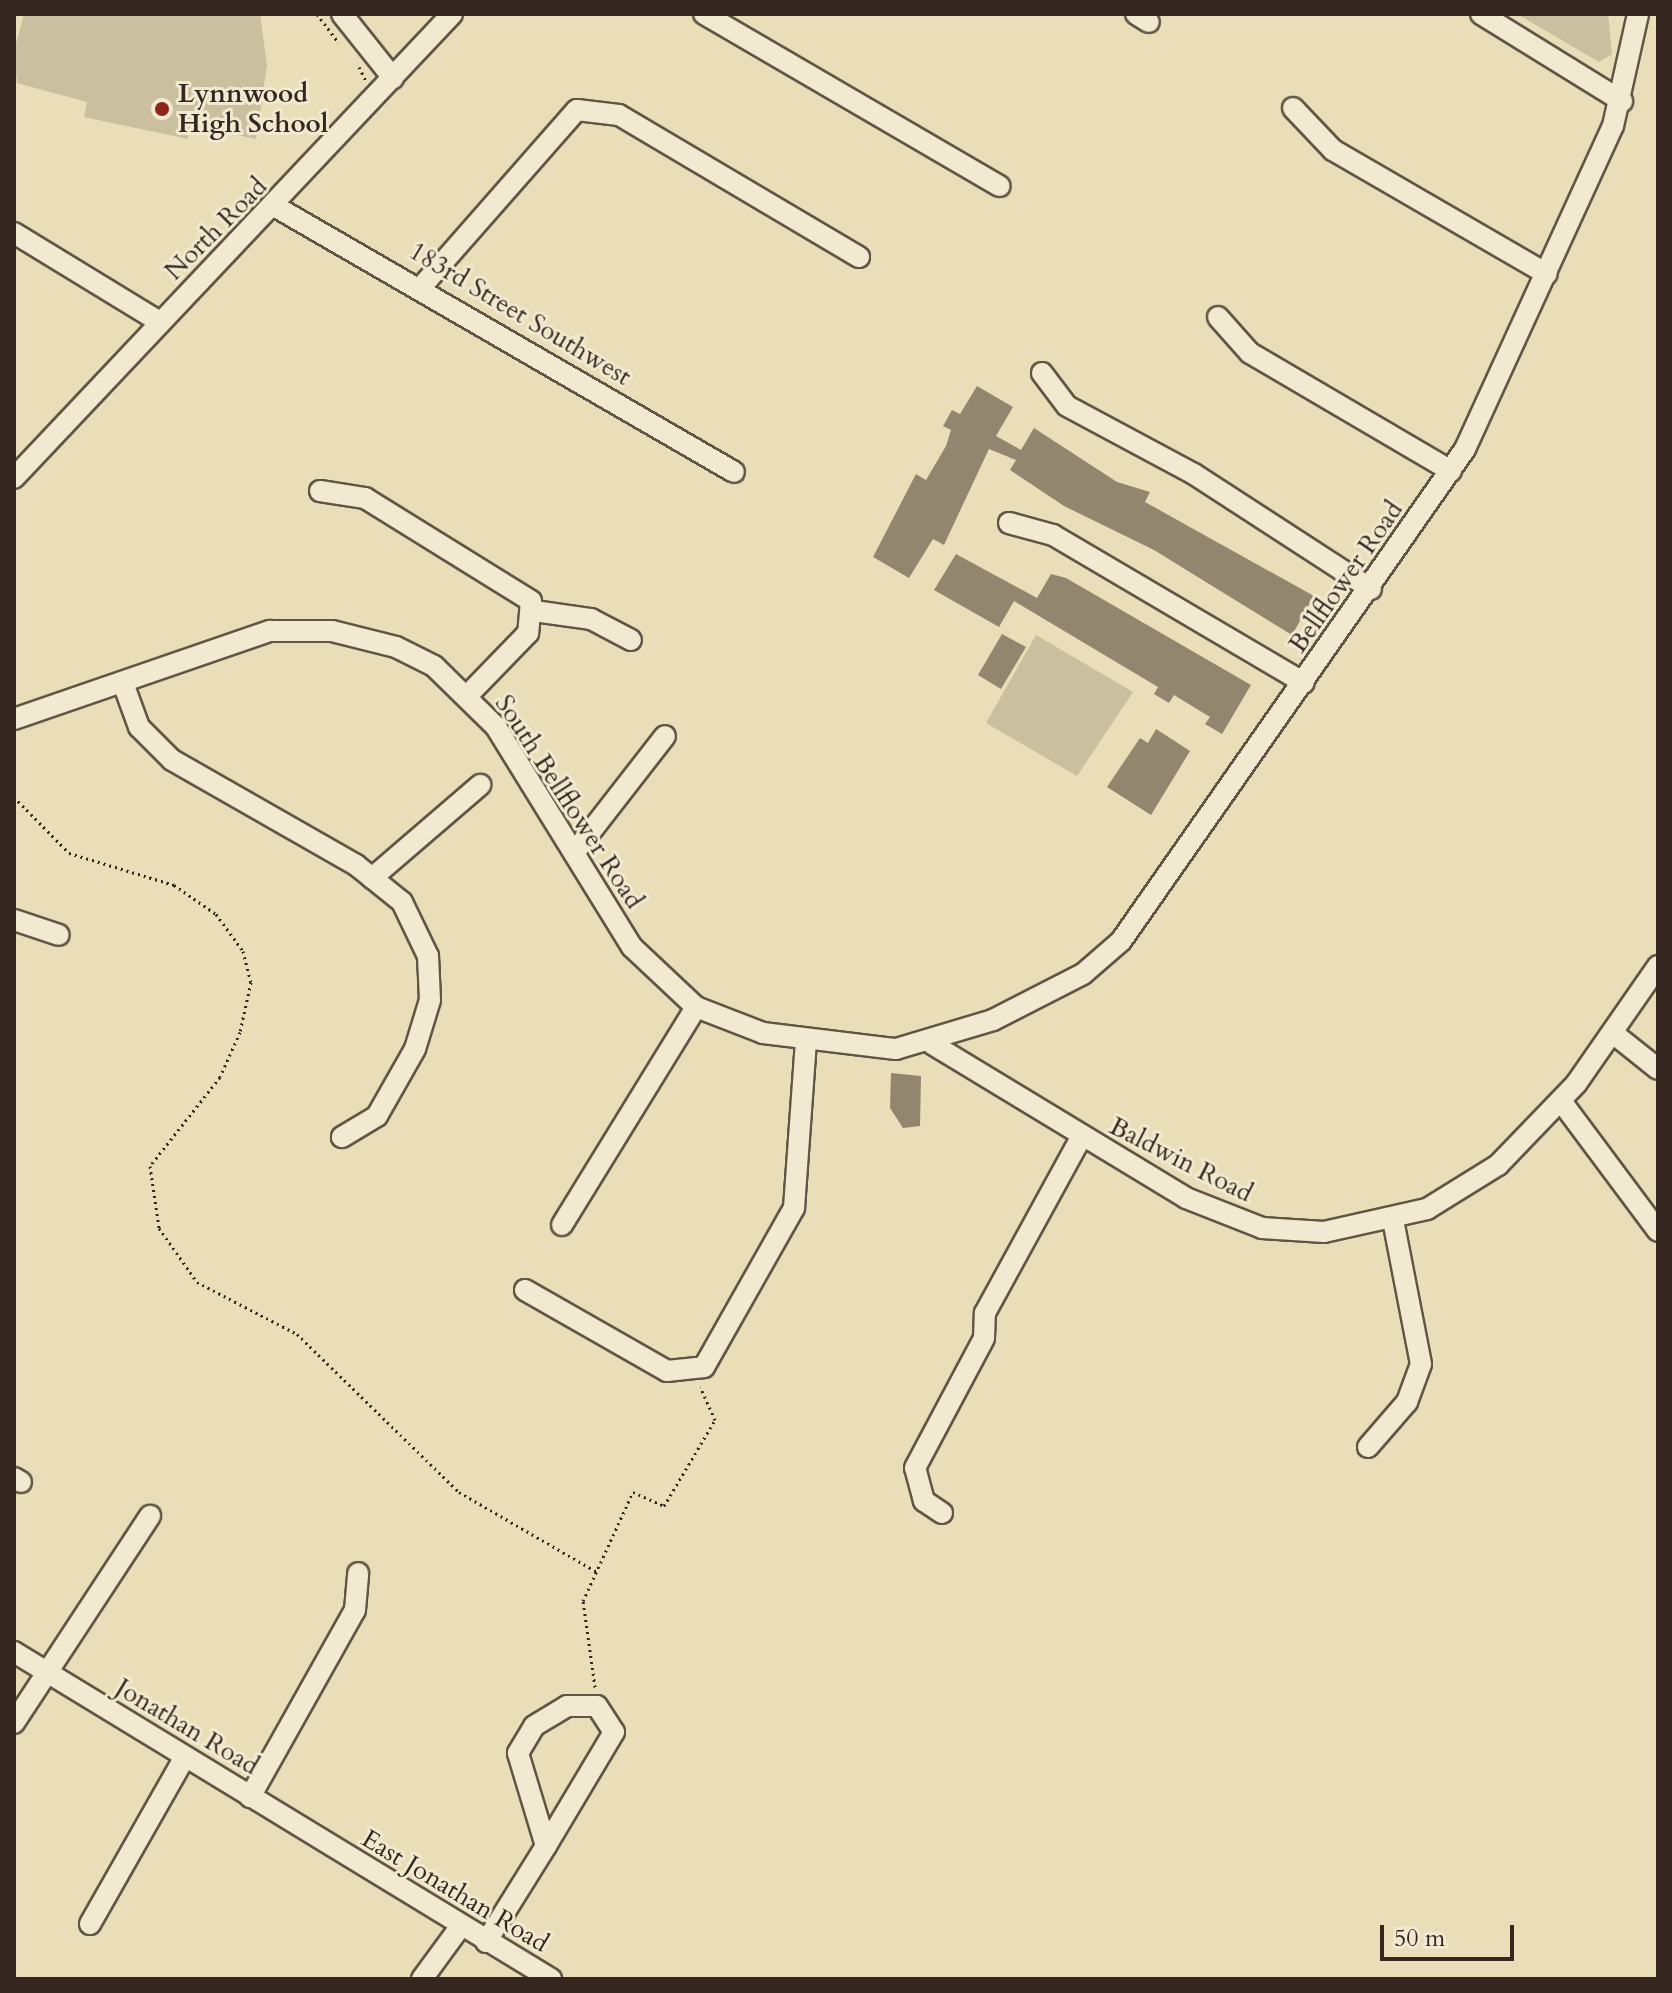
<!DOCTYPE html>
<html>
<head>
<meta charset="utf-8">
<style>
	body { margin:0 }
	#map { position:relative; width:1672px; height:1993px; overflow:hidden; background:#e9deb8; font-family:Cardo,serif }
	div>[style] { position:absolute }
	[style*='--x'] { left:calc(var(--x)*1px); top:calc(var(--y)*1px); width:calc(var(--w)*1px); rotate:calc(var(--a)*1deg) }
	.green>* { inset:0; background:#cabf9e }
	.building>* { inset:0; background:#93866f }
	.path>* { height:3px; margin-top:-1.5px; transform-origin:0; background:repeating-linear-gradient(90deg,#35271f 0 2px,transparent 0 6px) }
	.roads { filter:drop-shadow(2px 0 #625545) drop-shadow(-2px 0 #625545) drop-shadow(0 2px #625545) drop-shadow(0 -2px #625545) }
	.minor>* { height:20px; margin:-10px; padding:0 10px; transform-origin:10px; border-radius:10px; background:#f1ead1 }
	.dots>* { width:22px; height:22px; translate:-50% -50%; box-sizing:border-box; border:4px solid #f1ead1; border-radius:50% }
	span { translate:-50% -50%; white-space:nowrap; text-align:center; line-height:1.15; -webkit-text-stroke:6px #f1ead1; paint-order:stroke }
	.poi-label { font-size:26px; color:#35271f; font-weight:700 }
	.left { translate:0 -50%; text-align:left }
	.street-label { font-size:26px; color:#35271f }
	.frame { position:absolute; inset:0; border:16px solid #35271f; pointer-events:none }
	.scale { position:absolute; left:1380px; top:1925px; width:134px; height:36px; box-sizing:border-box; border:4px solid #35271f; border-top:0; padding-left:10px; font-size:24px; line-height:28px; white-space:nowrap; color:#35271f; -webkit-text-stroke:6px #f1ead1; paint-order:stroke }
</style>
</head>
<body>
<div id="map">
	<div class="green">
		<i style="clip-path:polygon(24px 14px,260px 14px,267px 65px,256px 139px,190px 125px,188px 139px,84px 117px,87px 102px,17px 83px,14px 51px)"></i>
		<i style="clip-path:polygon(1517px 14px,1608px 14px,1612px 54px,1599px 62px)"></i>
		<i style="clip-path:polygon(1036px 635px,1133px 692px,1077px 776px,986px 723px)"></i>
	</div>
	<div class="building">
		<i style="clip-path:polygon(977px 386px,1013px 407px,996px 436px,1021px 450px,1034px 428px,1117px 482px,1150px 492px,1145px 502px,1314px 596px,1292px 635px,1154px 550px,1064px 506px,1010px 470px,1016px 460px,989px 449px,944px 545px,933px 539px,909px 578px,873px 557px,916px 474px,926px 480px,946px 446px,951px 430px,943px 426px,952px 410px,960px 414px)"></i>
		<i style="clip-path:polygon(956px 554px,1037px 598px,1051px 574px,1066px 578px,1251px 685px,1222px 734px,1205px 724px,1210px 717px,1174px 695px,1169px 703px,1154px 694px,1158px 687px,1014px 601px,999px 627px,934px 590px)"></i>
		<i style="clip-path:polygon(1002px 634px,1026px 647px,1001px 689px,978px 675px)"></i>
		<i style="clip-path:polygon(1156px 729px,1190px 751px,1151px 815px,1107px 787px,1140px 738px,1148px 743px)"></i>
		<i style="clip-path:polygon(891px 1073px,921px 1076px,920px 1126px,903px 1128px,890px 1108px)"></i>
	</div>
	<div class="path">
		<i style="--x:317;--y:14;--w:36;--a:53"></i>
		<i style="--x:359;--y:67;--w:16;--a:63"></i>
		<i style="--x:14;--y:797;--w:78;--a:45.5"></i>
		<i style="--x:69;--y:853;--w:110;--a:16.9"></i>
		<i style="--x:174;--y:885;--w:51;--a:34.6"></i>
		<i style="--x:216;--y:914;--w:46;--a:53.9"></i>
		<i style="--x:243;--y:951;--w:32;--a:76"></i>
		<i style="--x:251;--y:982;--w:51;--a:102.4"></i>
		<i style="--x:240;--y:1032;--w:49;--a:114"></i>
		<i style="--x:220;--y:1077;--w:113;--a:128.2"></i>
		<i style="--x:150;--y:1166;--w:63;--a:81.7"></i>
		<i style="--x:159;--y:1228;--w:66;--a:54.9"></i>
		<i style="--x:197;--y:1282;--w:113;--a:27.5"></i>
		<i style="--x:297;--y:1334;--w:226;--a:44.3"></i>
		<i style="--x:459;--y:1492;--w:160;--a:30.1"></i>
		<i style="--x:595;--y:1687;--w:87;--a:-97.9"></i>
		<i style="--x:583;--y:1601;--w:120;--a:-65.4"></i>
		<i style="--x:633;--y:1492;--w:34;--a:24"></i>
		<i style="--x:664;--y:1506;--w:100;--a:-59.3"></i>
		<i style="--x:715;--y:1420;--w:36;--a:-114"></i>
	</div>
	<div class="roads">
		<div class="minor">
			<i style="--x:342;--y:14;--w:82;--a:51.4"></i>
			<i style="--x:704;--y:14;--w:342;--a:30.2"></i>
			<i style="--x:1136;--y:14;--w:15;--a:32"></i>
			<i style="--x:1481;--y:14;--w:166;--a:31.7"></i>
			<i style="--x:1293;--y:108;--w:58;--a:46.4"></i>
			<i style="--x:1333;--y:150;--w:247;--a:30.1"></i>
			<i style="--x:276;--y:207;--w:529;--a:30.05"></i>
			<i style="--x:14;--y:233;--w:171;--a:31.4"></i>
			<i style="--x:423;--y:285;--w:233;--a:-48.7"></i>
			<i style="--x:577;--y:110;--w:42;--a:6.8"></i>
			<i style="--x:619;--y:115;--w:279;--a:30.6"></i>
			<i style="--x:1218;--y:317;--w:48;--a:48.4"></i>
			<i style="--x:1250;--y:353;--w:233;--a:30.4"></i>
			<i style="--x:1042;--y:373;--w:41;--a:52.9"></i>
			<i style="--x:1067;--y:406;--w:144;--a:28.2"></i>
			<i style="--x:1194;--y:474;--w:211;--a:33"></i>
			<i style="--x:14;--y:478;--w:638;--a:-46.65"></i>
			<i style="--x:320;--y:491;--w:46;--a:8.8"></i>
			<i style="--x:365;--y:498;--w:195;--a:31.8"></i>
			<i style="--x:531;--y:601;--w:32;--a:95"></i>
			<i style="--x:528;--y:633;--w:88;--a:134.1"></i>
			<i style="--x:1009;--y:523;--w:46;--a:15.3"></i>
			<i style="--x:1053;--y:535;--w:291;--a:30.5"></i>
			<i style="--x:534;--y:611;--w:58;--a:8"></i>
			<i style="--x:591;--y:619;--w:45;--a:27.7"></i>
			<i style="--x:123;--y:683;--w:47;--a:70"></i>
			<i style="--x:139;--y:727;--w:47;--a:45"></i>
			<i style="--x:172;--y:760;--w:212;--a:29.7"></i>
			<i style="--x:356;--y:865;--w:59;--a:38.8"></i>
			<i style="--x:402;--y:902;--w:60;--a:64.3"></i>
			<i style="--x:428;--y:956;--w:44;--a:87.4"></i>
			<i style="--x:430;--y:1000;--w:51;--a:107"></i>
			<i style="--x:415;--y:1049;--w:77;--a:119.6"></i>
			<i style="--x:377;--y:1116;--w:41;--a:149"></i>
			<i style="--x:14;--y:719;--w:271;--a:-19"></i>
			<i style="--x:270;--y:631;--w:62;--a:0"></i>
			<i style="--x:332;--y:631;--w:66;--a:14"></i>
			<i style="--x:396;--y:647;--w:42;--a:26.6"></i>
			<i style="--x:434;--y:666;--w:87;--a:44.5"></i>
			<i style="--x:496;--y:727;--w:259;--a:58.3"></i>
			<i style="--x:632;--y:947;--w:88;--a:43.2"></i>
			<i style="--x:696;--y:1007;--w:72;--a:21.2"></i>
			<i style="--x:763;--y:1033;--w:134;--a:6.9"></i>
			<i style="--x:896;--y:1049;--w:101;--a:-16.6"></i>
			<i style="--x:993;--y:1020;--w:101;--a:-27.1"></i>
			<i style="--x:1083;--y:974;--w:50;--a:-41"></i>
			<i style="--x:1121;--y:941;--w:600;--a:-55.04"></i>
			<i style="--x:1465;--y:449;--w:355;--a:-65.4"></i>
			<i style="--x:1613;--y:126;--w:115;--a:-77.4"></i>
			<i style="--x:574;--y:853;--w:148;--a:-52.1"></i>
			<i style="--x:372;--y:878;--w:143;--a:-40.7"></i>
			<i style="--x:14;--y:920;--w:47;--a:18.4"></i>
			<i style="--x:1614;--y:1034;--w:56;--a:38.5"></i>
			<i style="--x:932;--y:1044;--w:297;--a:31.2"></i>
			<i style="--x:1186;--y:1198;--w:82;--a:21.5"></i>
			<i style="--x:1262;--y:1228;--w:62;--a:3.7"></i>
			<i style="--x:1324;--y:1232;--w:106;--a:-12.6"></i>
			<i style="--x:1427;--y:1209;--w:84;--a:-31.8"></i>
			<i style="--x:1498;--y:1165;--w:112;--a:-46.1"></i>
			<i style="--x:1576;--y:1084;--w:144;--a:-55.2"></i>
			<i style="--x:1561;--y:1101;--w:162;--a:53.3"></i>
			<i style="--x:562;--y:1225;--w:256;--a:-58.4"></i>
			<i style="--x:525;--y:1290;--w:163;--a:29.7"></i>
			<i style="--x:667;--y:1371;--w:37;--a:-6"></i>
			<i style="--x:704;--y:1367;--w:183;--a:-60.5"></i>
			<i style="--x:794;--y:1208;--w:167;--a:-85.9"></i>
			<i style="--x:1368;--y:1447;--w:60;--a:-49.1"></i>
			<i style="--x:1407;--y:1402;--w:40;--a:-69.8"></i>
			<i style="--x:1421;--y:1364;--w:147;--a:-101"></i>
			<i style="--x:14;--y:1478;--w:8;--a:30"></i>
			<i style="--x:942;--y:1513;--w:22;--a:-146"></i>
			<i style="--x:924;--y:1501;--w:34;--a:-105"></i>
			<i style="--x:915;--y:1468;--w:147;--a:-62"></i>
			<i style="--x:984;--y:1338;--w:25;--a:-88"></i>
			<i style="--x:985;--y:1313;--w:200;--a:-61.3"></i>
			<i style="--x:14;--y:1652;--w:629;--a:31.34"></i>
			<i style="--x:14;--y:1723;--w:248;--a:-56.7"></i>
			<i style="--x:250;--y:1797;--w:214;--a:-60.7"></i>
			<i style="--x:355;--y:1610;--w:37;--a:-85"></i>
			<i style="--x:90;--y:1924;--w:192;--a:-60.4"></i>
			<i style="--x:486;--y:1942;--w:113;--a:-58"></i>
			<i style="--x:546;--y:1846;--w:97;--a:-106.8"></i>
			<i style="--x:518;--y:1753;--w:31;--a:-59"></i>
			<i style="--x:534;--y:1726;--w:39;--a:-31"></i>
			<i style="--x:567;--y:1706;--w:30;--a:0"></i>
			<i style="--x:597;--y:1706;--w:31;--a:57"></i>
			<i style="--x:614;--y:1732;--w:133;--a:120.8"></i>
			<i style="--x:422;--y:1979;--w:64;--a:-53.8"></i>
		</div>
	</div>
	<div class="dots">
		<i style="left:162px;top:109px;background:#8f2418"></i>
	</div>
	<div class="poi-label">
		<span class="left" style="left:178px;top:109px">Lynnwood<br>High School</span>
	</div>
	<div class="street-label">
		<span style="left:216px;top:229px;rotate:-45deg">North Road</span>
		<span style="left:520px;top:314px;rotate:31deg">183rd Street Southwest</span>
		<span style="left:1346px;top:577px;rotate:-55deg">Bellflower Road</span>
		<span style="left:569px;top:802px;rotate:57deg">South Bellflower Road</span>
		<span style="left:1181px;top:1160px;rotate:27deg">Baldwin Road</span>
		<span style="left:187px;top:1727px;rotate:31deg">Jonathan Road</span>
		<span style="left:455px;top:1891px;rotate:31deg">East Jonathan Road</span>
	</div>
	<div class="frame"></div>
	<div class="scale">50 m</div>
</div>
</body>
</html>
